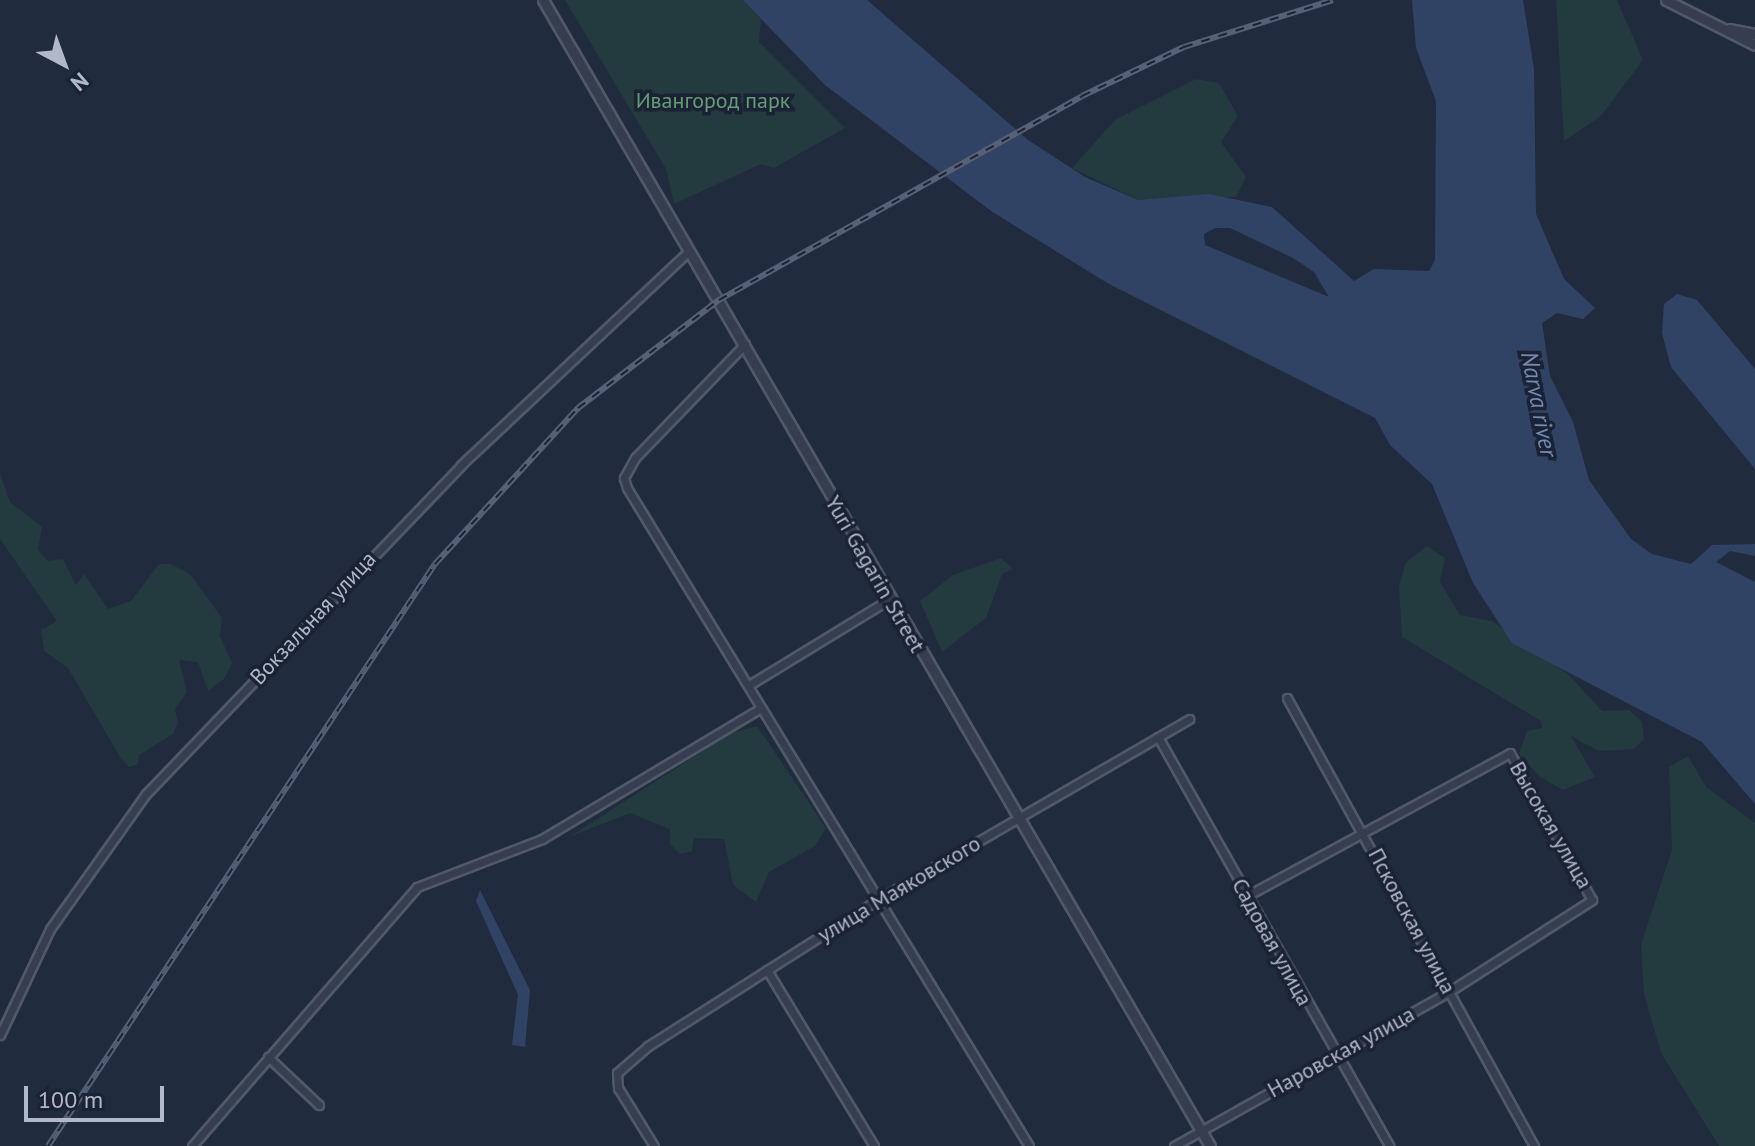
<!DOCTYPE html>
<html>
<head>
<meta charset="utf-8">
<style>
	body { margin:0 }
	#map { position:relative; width:1755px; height:1146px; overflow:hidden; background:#202b3e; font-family:"PT Sans",sans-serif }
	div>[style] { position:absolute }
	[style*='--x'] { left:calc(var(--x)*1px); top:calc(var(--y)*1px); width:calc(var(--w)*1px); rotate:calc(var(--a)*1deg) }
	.green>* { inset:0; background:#233a3f }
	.water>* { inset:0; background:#314365 }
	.roads { filter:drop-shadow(2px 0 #505869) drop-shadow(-2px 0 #505869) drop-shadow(0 2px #505869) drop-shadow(0 -2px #505869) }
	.minor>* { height:7px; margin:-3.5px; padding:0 3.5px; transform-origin:3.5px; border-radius:3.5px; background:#353d4e }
	.tertiary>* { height:9px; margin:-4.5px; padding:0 4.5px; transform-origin:4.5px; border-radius:4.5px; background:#353d4e }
	.rail>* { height:6px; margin-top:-3px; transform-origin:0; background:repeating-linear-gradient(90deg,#1a2233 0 9px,#566176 0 18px); box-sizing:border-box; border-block:2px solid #566176 }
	span { translate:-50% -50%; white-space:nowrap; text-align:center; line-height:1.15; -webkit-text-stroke:7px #1a2233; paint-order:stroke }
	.park-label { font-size:22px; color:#659d76 }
	.street-label { font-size:22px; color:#b0b8ca }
	.water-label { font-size:24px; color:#748cb4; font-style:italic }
	.north { position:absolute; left:24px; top:24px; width:80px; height:80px; -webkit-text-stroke:6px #1a2233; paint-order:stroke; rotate:139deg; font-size:22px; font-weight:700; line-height:32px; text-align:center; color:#b0b8ca }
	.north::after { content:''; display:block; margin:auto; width:28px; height:36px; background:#b0b8ca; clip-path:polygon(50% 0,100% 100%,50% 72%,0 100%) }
	.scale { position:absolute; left:24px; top:1086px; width:140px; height:36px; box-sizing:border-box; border:4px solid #b0b8ca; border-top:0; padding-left:10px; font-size:24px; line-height:28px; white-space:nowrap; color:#b0b8ca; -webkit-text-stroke:6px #1a2233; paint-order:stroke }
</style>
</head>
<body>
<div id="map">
	<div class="green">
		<i style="clip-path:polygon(565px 0,743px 0,761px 19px,759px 42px,845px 128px,774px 168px,761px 164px,674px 204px,666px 169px)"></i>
		<i style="clip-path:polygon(1556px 0,1617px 0,1643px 60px,1601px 116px,1564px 141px)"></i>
		<i style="clip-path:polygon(1196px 79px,1219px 83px,1238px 116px,1221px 142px,1246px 177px,1236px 197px,1138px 200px,1072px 168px,1115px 120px)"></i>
		<i style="clip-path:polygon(0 474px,10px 502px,42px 527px,38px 550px,48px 561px,63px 559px,76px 585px,84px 574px,108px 609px,131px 601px,159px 564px,171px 564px,190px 574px,222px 618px,220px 636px,232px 663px,225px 678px,208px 691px,198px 662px,179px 660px,187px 692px,175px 709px,178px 723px,173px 734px,139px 755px,138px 764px,129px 767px,120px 757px,68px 668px,44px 651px,41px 630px,57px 621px,0 539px)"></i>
		<i style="clip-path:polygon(1427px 546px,1445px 558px,1440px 582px,1460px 615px,1492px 621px,1568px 674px,1602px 711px,1629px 710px,1642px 722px,1644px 739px,1634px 749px,1599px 751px,1571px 736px,1595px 777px,1563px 790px,1540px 777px,1519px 754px,1527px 731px,1542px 728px,1541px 721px,1402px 637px,1399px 586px,1406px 562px)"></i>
		<i style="clip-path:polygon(1001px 558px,1013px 569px,1002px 574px,986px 618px,942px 652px,920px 601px,953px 575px)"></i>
		<i style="clip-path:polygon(757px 726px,826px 828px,815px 846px,769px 872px,756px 902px,733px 885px,724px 839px,694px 838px,692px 851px,680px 854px,670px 844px,670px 829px,630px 813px,569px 837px,731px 733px)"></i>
		<i style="clip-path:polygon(1688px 756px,1706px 787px,1755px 823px,1755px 1146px,1719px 1146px,1661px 1053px,1644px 994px,1641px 944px,1672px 850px,1669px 767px)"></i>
	</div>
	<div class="water">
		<i style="clip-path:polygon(evenodd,743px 0,867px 0,1028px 140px,1085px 177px,1138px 200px,1209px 194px,1272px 207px,1354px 281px,1374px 269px,1429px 271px,1435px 260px,1436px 101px,1416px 48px,1412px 0,1523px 0,1534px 69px,1536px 214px,1564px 279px,1595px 308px,1583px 319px,1557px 313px,1542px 323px,1550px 376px,1573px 422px,1589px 480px,1631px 539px,1652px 554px,1691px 564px,1712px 545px,1755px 544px,1755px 556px,1730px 551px,1716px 562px,1755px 582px,1755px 804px,1702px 742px,1512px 643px,1473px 583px,1432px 484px,1390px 445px,1375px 418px,1109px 284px,991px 211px,825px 85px,743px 0,1215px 228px,1230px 228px,1293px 258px,1314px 272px,1329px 297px,1205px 245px,1204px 234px,1215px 228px)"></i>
		<i style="clip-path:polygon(1677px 294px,1697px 300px,1755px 369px,1755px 469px,1671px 367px,1662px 333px,1664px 304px)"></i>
		<i style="clip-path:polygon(480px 890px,530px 990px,525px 1047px,512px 1045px,518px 995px,476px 901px)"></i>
	</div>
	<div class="roads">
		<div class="minor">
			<i style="--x:745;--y:344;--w:158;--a:134"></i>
			<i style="--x:635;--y:458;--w:23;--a:119"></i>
			<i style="--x:624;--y:478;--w:10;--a:73"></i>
			<i style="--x:627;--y:488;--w:771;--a:58.58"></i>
			<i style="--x:749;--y:685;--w:165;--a:-31.4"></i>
			<i style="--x:1287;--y:698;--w:512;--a:61.13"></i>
			<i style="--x:1158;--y:737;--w:470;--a:60.5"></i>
			<i style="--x:767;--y:970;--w:206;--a:58.7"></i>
			<i style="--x:0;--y:1035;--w:117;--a:-64.7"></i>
			<i style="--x:50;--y:929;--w:166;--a:-54.6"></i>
			<i style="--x:146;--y:794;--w:455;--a:-46.2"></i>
			<i style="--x:461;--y:465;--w:313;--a:-43.2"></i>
			<i style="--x:268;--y:1057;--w:70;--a:43.3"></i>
			<i style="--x:192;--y:1146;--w:343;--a:-49"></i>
			<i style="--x:417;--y:887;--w:134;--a:-21"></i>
			<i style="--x:542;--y:839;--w:253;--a:-30.9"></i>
			<i style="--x:654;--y:1146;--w:68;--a:-121.8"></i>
			<i style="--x:618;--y:1088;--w:15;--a:-94"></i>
			<i style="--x:617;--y:1073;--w:41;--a:-41.1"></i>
			<i style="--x:648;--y:1046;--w:272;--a:-32.5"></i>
			<i style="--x:877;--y:900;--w:361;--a:-30.1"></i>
			<i style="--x:1174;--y:1146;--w:317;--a:-29.3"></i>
			<i style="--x:1450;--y:991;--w:169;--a:-32.7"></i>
			<i style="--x:1592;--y:900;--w:168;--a:-119.2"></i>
			<i style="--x:1510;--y:753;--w:299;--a:151.5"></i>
		</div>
		<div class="tertiary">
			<i style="--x:543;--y:0;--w:1326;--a:59.8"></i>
			<i style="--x:1666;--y:0;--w:100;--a:26.8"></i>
			<i style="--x:1729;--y:29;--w:26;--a:11"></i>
		</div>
	</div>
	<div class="rail">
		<i style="--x:48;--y:1146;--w:699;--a:-56.38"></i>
		<i style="--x:435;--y:564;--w:212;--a:-47.5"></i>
		<i style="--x:578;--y:408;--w:178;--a:-37.5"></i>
		<i style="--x:719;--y:300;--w:416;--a:-29.3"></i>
		<i style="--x:1082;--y:96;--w:113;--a:-25.7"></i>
		<i style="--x:1184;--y:47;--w:156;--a:-17.5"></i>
	</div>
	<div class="park-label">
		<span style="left:713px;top:101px">Ивангород парк</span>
	</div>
	<div class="street-label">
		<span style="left:875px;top:574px;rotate:60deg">Yuri Gagarin Street</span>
		<span style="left:313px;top:618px;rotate:-47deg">Вокзальная улица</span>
		<span style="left:1551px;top:825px;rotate:60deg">Высокая улица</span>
		<span style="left:899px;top:889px;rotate:-31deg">улица Маяковского</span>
		<span style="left:1412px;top:921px;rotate:62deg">Псковская улица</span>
		<span style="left:1272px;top:942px;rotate:61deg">Садовая улица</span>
		<span style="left:1341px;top:1052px;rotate:-29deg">Наровская улица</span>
	</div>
	<div class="water-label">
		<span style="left:1539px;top:404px;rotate:79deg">Narva river</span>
	</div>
	<div class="north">N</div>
	<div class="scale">100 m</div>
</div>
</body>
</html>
